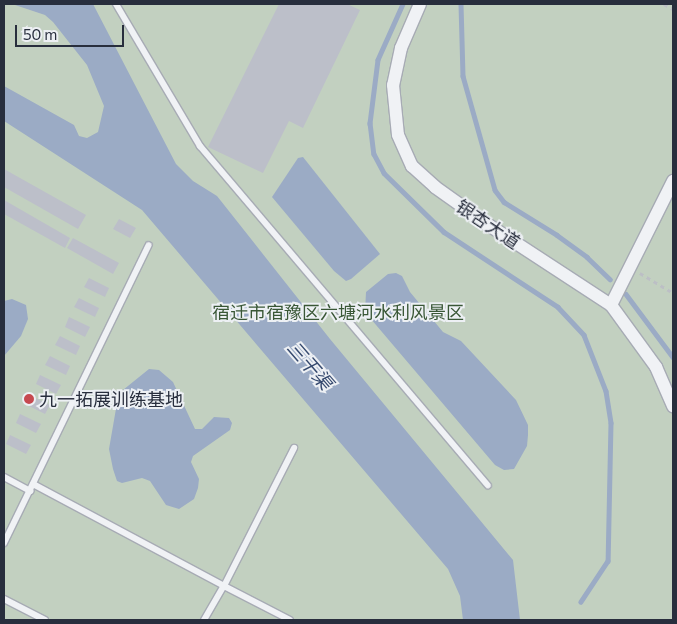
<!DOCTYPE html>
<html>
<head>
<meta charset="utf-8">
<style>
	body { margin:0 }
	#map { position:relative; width:677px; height:624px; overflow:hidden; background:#dee1e7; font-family:Commissioner,"Noto Sans SC",sans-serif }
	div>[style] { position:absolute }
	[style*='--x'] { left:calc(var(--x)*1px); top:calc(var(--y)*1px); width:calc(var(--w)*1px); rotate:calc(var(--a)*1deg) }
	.green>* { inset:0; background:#c2d0c0 }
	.water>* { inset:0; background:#9babc5 }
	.stream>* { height:4.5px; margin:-2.25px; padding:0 2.25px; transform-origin:2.25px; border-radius:2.25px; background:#9babc5 }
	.building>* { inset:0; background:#bcbfc9 }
	.path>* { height:2.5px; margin-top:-1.25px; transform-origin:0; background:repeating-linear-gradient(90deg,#bcbfc5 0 4px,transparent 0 8px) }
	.roads { filter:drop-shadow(1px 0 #a7abb4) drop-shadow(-1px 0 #a7abb4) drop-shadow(0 1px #a7abb4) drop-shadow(0 -1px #a7abb4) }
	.lane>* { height:6px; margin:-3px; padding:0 3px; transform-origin:3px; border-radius:3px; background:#f0f2f5 }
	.street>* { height:12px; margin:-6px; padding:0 6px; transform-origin:6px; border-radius:6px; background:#f0f2f5 }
	.dots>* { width:14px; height:14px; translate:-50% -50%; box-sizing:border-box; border:2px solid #edf0f4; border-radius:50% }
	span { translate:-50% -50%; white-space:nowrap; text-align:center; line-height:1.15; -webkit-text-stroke:4px #edf0f4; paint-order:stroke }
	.street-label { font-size:18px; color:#282e3d }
	.park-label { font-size:18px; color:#395736 }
	.poi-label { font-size:18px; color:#282e3d }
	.left { translate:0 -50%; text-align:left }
	.water-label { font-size:19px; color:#35496e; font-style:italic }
	.frame { position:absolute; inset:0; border:5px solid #282e3d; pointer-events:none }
	.scale { position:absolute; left:15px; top:25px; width:109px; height:22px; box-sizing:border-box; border:2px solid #282e3d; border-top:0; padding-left:6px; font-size:15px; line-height:18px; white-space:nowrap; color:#282e3d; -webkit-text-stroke:4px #edf0f4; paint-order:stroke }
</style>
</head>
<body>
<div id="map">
	<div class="green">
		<i style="clip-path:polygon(4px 4px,673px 4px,673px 620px,4px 620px)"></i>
	</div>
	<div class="water">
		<i style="clip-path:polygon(12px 4px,93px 4px,176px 164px,193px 181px,217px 196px,330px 339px,513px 560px,520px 620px,463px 620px,460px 596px,448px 569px,142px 210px,4px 121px,4px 86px,74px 125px,79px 136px,87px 138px,98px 132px,104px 106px,87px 65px,53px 22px,45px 15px)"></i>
		<i style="clip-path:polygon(303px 157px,380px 254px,351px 279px,346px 281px,334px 271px,272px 197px,298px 158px)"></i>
		<i style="clip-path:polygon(396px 273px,402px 276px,410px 292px,443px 332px,461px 341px,516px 400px,528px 425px,528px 435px,527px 446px,514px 469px,504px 470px,495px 465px,365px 312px,366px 292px,388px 274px)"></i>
		<i style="clip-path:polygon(12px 299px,26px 305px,28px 319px,21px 336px,4px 356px,4px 301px)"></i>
		<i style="clip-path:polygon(149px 369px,159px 370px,173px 382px,195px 429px,202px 429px,214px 417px,229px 418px,232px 423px,230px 430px,193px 456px,191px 462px,199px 479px,198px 488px,194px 499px,179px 509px,166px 505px,150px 481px,142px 478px,122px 483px,117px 481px,113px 469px,109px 449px,117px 403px,123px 390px)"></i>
	</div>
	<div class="stream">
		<i style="--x:403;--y:4;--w:61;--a:114.1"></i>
		<i style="--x:378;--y:60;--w:64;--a:97.2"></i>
		<i style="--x:370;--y:123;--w:31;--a:83"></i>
		<i style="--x:374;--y:154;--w:21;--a:62"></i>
		<i style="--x:384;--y:173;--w:84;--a:44.5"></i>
		<i style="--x:444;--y:232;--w:136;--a:33.3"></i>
		<i style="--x:558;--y:307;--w:38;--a:47"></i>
		<i style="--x:584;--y:335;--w:60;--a:68.6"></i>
		<i style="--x:606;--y:391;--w:32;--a:81"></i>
		<i style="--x:611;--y:423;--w:138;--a:91.2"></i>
		<i style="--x:608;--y:561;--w:49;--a:123.4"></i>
		<i style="--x:461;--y:4;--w:72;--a:88.4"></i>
		<i style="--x:463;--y:76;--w:118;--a:74.3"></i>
		<i style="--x:495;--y:190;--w:15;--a:53"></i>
		<i style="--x:504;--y:202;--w:62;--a:31.9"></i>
		<i style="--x:557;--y:235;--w:37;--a:36"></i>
		<i style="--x:587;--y:257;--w:32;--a:44"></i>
		<i style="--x:626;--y:294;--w:79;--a:53.3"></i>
	</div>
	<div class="building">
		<i style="clip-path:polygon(279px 4px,347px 4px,360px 10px,303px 128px,289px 121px,263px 173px,208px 147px)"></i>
		<i style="clip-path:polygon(4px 169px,86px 215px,78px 229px,4px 187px)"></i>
		<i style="clip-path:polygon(4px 200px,70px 238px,65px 248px,4px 214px)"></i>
		<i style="clip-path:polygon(119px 219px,136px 228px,130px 238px,113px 229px)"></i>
		<i style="clip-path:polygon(73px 238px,119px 263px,113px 274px,67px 248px)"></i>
		<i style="clip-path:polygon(89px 278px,109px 288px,105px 297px,84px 287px)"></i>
		<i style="clip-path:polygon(79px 298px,99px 308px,95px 317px,74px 307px)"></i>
		<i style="clip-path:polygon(69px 317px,90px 327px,85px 337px,65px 327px)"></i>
		<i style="clip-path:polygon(60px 336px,80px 346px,76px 355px,55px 345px)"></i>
		<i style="clip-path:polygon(50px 356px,70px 366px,66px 375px,45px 365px)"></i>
		<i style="clip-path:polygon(40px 375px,61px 385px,56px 394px,36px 384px)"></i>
		<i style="clip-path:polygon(29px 395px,50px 405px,45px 414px,25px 404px)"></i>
		<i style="clip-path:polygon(20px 414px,41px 424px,36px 433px,16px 423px)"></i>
		<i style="clip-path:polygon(10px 435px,31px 445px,26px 454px,6px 444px)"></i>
	</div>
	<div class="path">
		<i style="--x:664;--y:4;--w:10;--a:29"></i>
		<i style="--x:640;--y:273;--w:39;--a:31"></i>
	</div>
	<div class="roads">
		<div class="lane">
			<i style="--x:116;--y:4;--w:165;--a:59.4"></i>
			<i style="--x:200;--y:146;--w:445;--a:49.7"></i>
			<i style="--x:4;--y:477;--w:30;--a:28"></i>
			<i style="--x:33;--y:484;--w:217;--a:28.1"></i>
			<i style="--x:224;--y:586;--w:155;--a:-63.1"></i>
			<i style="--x:4;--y:543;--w:331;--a:-64.1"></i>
			<i style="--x:4;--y:599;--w:46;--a:27.1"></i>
			<i style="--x:204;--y:620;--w:39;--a:-60"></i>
			<i style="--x:224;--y:586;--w:74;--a:27.3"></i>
		</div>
		<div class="street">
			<i style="--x:420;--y:4;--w:48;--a:113.4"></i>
			<i style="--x:401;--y:48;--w:38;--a:102"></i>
			<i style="--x:393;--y:85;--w:50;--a:84.3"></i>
			<i style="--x:398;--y:135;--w:34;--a:66"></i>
			<i style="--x:412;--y:166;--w:31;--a:42"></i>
			<i style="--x:435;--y:187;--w:64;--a:35.4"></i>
			<i style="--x:487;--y:224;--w:148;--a:33.2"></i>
			<i style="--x:611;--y:305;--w:77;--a:54"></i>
			<i style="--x:656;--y:367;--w:43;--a:66.4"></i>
			<i style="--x:611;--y:305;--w:139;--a:-63.4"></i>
		</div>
	</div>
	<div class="dots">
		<i style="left:29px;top:399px;background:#c6494f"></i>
	</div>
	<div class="street-label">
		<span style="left:488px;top:224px;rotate:34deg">银杏大道</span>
	</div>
	<div class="park-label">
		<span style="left:338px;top:312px">宿迁市宿豫区六塘河水利风景区</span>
	</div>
	<div class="poi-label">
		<span class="left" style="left:39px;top:399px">九一拓展训练基地</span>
	</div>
	<div class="water-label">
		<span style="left:310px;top:365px;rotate:49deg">三干渠</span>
	</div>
	<div class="frame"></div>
	<div class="scale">50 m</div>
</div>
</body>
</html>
